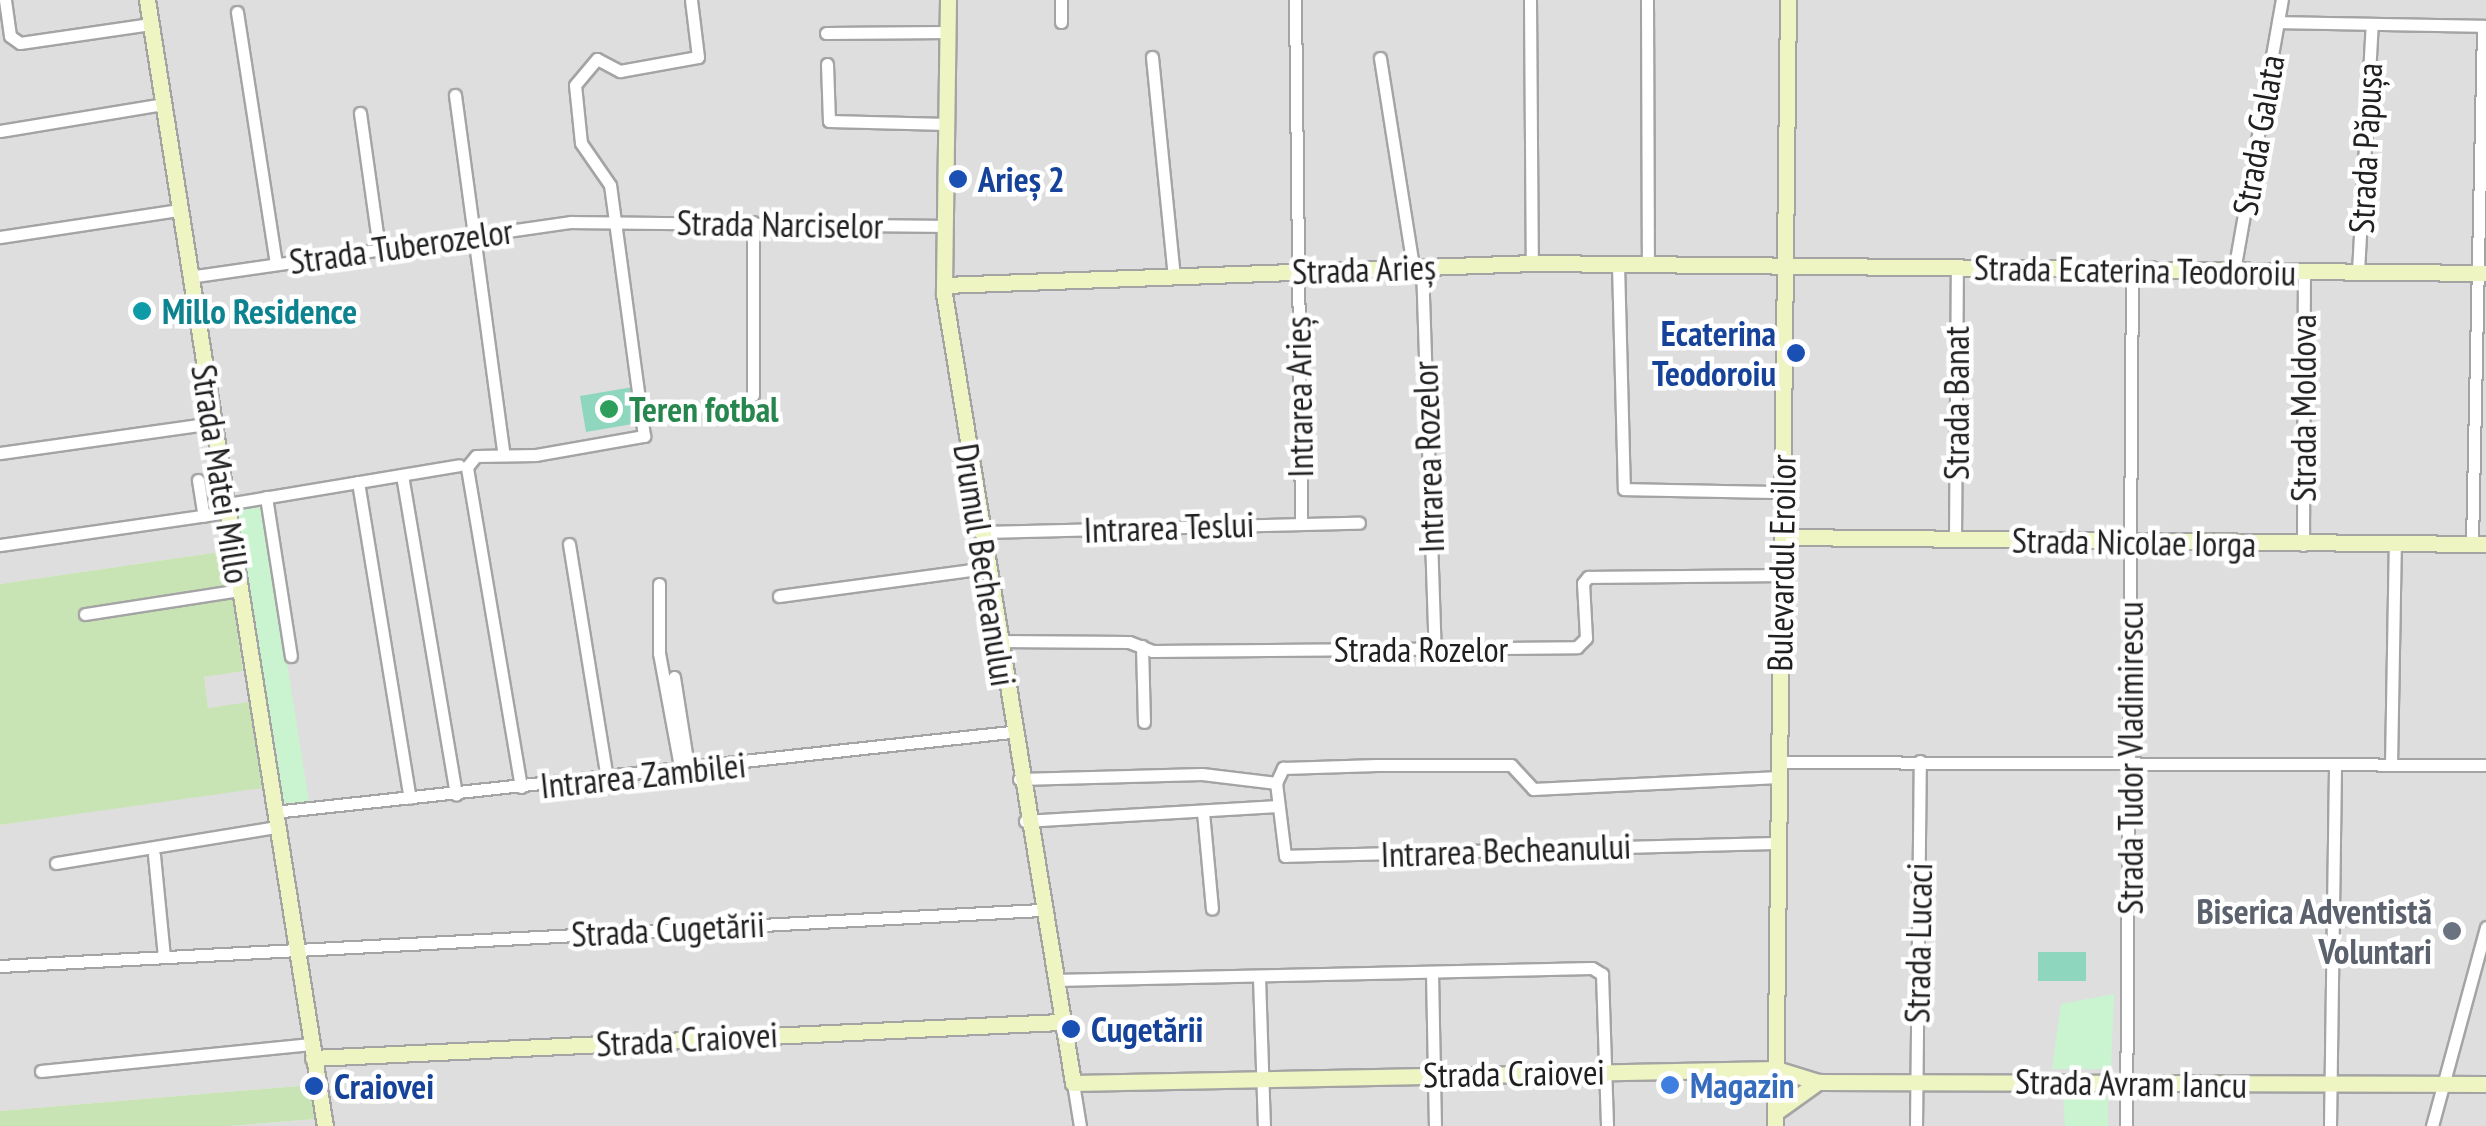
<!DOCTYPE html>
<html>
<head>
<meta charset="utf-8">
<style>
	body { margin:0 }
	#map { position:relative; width:2486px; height:1126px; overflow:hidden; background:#f0eee8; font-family:"PT Sans Narrow",sans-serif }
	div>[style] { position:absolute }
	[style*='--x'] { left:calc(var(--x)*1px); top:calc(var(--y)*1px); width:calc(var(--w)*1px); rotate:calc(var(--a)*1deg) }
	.residential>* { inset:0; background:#dedede }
	.grass>* { inset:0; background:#c9e4b4 }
	.park>* { inset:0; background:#caf4d0 }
	.pitch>* { inset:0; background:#8fd6be }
	.roads { filter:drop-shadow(2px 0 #a4a4a4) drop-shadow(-2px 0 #a4a4a4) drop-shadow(0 2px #a4a4a4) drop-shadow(0 -2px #a4a4a4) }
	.street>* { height:11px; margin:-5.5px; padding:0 5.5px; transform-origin:5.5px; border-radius:5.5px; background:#fff }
	.secondary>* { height:15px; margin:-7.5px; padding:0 7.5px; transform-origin:7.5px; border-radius:7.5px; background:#eef4c2 }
	.dots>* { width:28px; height:28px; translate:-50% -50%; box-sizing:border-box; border:5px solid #fff; border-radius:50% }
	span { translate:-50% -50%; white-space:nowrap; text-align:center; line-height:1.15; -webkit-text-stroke:9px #fff; paint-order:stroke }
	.street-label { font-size:35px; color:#202020 }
	.transit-label { font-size:35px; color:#164399; font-weight:700 }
	.left { translate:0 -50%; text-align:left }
	.right { translate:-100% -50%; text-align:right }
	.culture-label { font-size:35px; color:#0d838f; font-weight:700 }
	.leisure-label { font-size:35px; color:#27864d; font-weight:700 }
	.worship-label { font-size:35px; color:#5b616d; font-weight:700 }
	.shop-label { font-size:35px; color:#366cbe; font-weight:700 }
</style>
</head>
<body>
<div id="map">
	<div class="residential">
		<i style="clip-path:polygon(0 0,2486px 0,2486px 1126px,231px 1126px,316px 1119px,311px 1085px,0 1111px,0 825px,262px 787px,249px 703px,208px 708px,203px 677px,243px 670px,226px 551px,0 584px)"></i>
	</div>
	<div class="grass">
		<i style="clip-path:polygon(226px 551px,243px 671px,204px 677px,208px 708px,249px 702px,262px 788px,0 825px,0 584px)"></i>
		<i style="clip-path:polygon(311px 1085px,316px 1119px,231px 1126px,0 1126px,0 1111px)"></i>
	</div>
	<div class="park">
		<i style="clip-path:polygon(262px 504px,309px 802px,277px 804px,233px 510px)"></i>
		<i style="clip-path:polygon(2114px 994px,2111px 1069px,2052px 1069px,2061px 1004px)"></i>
		<i style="clip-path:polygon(2063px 1097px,2108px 1097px,2108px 1126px,2065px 1126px)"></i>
	</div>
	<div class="pitch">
		<i style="clip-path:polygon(633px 387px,638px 423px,586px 432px,580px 396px)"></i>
		<i style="clip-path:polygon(2038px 952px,2086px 952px,2086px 981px,2038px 981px)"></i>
	</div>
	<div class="roads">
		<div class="street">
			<i style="--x:5;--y:0;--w:36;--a:82"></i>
			<i style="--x:10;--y:36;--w:12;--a:35"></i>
			<i style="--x:20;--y:43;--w:132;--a:-8.3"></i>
			<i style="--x:1295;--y:0;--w:524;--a:89.34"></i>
			<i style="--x:1530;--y:0;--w:263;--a:89.6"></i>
			<i style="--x:1647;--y:0;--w:263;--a:89.8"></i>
			<i style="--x:237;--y:12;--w:255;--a:81.2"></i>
			<i style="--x:1061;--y:22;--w:22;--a:-90"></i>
			<i style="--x:2278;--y:22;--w:208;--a:1.1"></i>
			<i style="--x:826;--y:33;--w:122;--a:-0.5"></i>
			<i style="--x:1152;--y:57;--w:221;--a:84.3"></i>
			<i style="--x:1380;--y:58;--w:211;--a:81"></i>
			<i style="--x:827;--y:64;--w:57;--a:88"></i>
			<i style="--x:829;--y:121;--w:118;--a:1.5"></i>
			<i style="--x:455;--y:95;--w:360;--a:82.3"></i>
			<i style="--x:360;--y:113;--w:137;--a:82"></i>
			<i style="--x:0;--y:131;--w:165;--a:-9.4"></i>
			<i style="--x:753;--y:222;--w:173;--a:90"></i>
			<i style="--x:0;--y:237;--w:181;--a:-8.6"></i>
			<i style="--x:1618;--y:264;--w:225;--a:88.5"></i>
			<i style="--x:1624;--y:489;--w:158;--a:1.1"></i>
			<i style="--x:1422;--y:266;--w:382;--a:88.1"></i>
			<i style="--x:2234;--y:271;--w:275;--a:-80"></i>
			<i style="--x:2358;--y:271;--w:247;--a:-86.8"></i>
			<i style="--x:189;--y:277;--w:386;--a:-8.2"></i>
			<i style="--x:571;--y:222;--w:375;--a:0.6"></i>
			<i style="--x:0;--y:453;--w:215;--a:-8"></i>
			<i style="--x:402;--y:475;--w:324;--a:80.4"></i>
			<i style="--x:198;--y:480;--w:36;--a:81"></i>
			<i style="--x:358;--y:482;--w:320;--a:80.7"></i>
			<i style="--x:266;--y:497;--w:161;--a:81.1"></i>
			<i style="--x:227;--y:504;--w:235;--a:-9.5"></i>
			<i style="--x:980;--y:532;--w:379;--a:-1.4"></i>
			<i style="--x:1955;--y:539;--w:271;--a:-89.6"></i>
			<i style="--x:569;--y:544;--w:238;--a:80.8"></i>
			<i style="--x:2472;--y:544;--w:518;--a:-88.78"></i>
			<i style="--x:0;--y:545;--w:230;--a:-8.2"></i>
			<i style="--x:2303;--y:545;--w:273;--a:-89.8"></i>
			<i style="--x:659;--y:584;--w:69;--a:90"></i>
			<i style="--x:659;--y:653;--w:121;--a:79.5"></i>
			<i style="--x:779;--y:596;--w:208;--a:-7.7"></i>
			<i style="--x:85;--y:614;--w:157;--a:-8.8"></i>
			<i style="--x:997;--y:641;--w:132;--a:0.4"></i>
			<i style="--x:1129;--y:642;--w:25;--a:21"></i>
			<i style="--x:1152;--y:651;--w:425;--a:-0.5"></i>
			<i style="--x:1577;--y:647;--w:13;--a:-45"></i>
			<i style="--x:1586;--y:638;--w:55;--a:-93.1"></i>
			<i style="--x:1583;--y:583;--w:8;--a:-50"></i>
			<i style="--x:1588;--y:577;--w:193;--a:-0.6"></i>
			<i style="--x:1142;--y:646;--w:76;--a:88.5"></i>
			<i style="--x:674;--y:677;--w:90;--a:81.1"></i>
			<i style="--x:1779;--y:762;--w:707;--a:0.24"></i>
			<i style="--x:2391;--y:765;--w:220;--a:-89"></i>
			<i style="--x:1019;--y:779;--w:183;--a:-1.6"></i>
			<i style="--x:1202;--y:774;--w:75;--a:6.9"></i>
			<i style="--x:521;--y:787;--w:325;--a:-99.6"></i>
			<i style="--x:467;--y:467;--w:14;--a:-51"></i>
			<i style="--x:476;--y:456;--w:60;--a:-1"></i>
			<i style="--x:536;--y:455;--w:110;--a:-10"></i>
			<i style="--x:644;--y:436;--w:253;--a:-97.7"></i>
			<i style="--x:610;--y:185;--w:51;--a:-124.6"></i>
			<i style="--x:581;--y:143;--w:58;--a:-95.9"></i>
			<i style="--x:575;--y:85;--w:34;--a:-50"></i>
			<i style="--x:597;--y:59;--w:26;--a:28"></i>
			<i style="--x:620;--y:71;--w:79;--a:-10.2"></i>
			<i style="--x:698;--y:57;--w:57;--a:-97"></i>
			<i style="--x:274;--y:812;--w:741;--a:-6.2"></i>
			<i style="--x:1203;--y:812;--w:97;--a:84.7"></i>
			<i style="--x:1025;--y:821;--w:252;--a:-3.4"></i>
			<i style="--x:1778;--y:843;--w:493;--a:178.5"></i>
			<i style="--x:1285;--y:856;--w:74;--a:-97"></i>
			<i style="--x:1276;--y:783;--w:17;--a:-65"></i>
			<i style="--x:1283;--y:768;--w:94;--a:-1.8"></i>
			<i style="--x:1377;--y:765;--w:134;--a:0"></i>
			<i style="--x:1511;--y:765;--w:33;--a:47"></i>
			<i style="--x:1533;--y:789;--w:246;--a:-2.8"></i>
			<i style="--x:154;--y:855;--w:102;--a:84.4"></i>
			<i style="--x:56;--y:863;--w:223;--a:-9.3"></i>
			<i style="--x:0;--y:966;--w:1043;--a:-3.08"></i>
			<i style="--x:1432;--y:972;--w:154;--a:88.9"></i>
			<i style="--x:1259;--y:977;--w:149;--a:88.1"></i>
			<i style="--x:1054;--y:980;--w:538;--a:-1.28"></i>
			<i style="--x:1592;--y:968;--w:12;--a:31"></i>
			<i style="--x:1602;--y:974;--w:152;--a:88.1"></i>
			<i style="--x:41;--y:1071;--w:271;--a:-5.7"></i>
			<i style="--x:1073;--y:1083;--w:44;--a:80.8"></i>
			<i style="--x:1916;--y:1126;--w:365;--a:-89.4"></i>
			<i style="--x:2126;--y:1126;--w:856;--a:-89.6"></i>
			<i style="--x:2330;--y:1126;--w:361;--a:-89.2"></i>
			<i style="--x:2432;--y:1126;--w:206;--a:-74.8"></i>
		</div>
		<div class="secondary">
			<i style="--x:147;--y:0;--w:1140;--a:81.02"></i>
			<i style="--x:948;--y:0;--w:294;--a:90.8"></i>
			<i style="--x:944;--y:294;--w:799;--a:80.71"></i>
			<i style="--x:1073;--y:1083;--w:703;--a:-1.14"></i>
			<i style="--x:1776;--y:1069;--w:44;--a:17.2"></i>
			<i style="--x:1818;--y:1082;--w:668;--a:0.17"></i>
			<i style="--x:944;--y:285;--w:588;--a:-2.14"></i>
			<i style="--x:1532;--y:263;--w:954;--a:0.6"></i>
			<i style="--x:1782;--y:537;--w:704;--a:0.57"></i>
			<i style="--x:313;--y:1058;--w:749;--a:-2.76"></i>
			<i style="--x:1776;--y:1112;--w:52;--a:-35.5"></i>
			<i style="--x:1775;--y:1126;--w:1126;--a:-89.34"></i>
		</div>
	</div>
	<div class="dots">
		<i style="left:958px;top:179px;background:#1a4fb4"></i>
		<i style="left:142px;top:311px;background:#0f9aa8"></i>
		<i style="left:1796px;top:353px;background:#1a4fb4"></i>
		<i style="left:609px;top:409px;background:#2e9e5b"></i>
		<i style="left:2452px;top:931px;background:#6b7280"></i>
		<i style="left:1071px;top:1029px;background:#1a4fb4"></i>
		<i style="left:1670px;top:1085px;background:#3f7fe0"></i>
		<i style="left:314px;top:1086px;background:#1a4fb4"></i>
	</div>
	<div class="street-label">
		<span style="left:2258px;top:135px;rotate:-80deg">Strada Galata</span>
		<span style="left:2365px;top:148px;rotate:-87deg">Strada Păpușa</span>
		<span style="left:780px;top:224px;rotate:1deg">Strada Narciselor</span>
		<span style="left:401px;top:246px;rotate:-8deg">Strada Tuberozelor</span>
		<span style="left:1364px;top:269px;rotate:-2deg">Strada Arieș</span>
		<span style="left:2135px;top:270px;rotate:1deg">Strada Ecaterina Teodoroiu</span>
		<span style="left:1299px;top:397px;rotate:-91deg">Intrarea Arieș</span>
		<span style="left:1956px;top:403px;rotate:-90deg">Strada Banat</span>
		<span style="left:2303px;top:408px;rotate:-90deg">Strada Moldova</span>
		<span style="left:1428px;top:457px;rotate:-92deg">Intrarea Rozelor</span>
		<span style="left:221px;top:474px;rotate:81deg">Strada Matei Millo</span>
		<span style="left:1169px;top:527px;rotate:-2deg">Intrarea Teslui</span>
		<span style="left:2134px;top:542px;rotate:1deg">Strada Nicolae Iorga</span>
		<span style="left:1781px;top:563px;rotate:-89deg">Bulevardul Eroilor</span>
		<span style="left:985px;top:565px;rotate:81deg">Drumul Becheanului</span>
		<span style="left:1421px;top:649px">Strada Rozelor</span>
		<span style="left:2130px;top:758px;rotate:-90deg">Strada Tudor Vladimirescu</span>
		<span style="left:643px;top:775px;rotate:-6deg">Intrarea Zambilei</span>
		<span style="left:1506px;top:850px;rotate:-2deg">Intrarea Becheanului</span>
		<span style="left:668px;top:929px;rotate:-3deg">Strada Cugetării</span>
		<span style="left:1918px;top:943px;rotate:-89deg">Strada Lucaci</span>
		<span style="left:687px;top:1039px;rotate:-3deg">Strada Craiovei</span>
		<span style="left:1514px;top:1073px;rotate:-1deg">Strada Craiovei</span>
		<span style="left:2131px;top:1083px;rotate:1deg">Strada Avram Iancu</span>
	</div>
	<div class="transit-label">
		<span class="left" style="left:978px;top:179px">Arieș 2</span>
		<span class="right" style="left:1776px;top:353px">Ecaterina<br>Teodoroiu</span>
		<span class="left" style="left:1091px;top:1029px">Cugetării</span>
		<span class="left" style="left:334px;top:1086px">Craiovei</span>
	</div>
	<div class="culture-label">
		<span class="left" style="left:162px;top:311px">Millo Residence</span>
	</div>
	<div class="leisure-label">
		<span class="left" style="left:629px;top:409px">Teren fotbal</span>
	</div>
	<div class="worship-label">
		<span class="right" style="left:2432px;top:931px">Biserica Adventistă<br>Voluntari</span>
	</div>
	<div class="shop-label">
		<span class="left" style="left:1690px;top:1085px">Magazin</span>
	</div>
</div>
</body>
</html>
